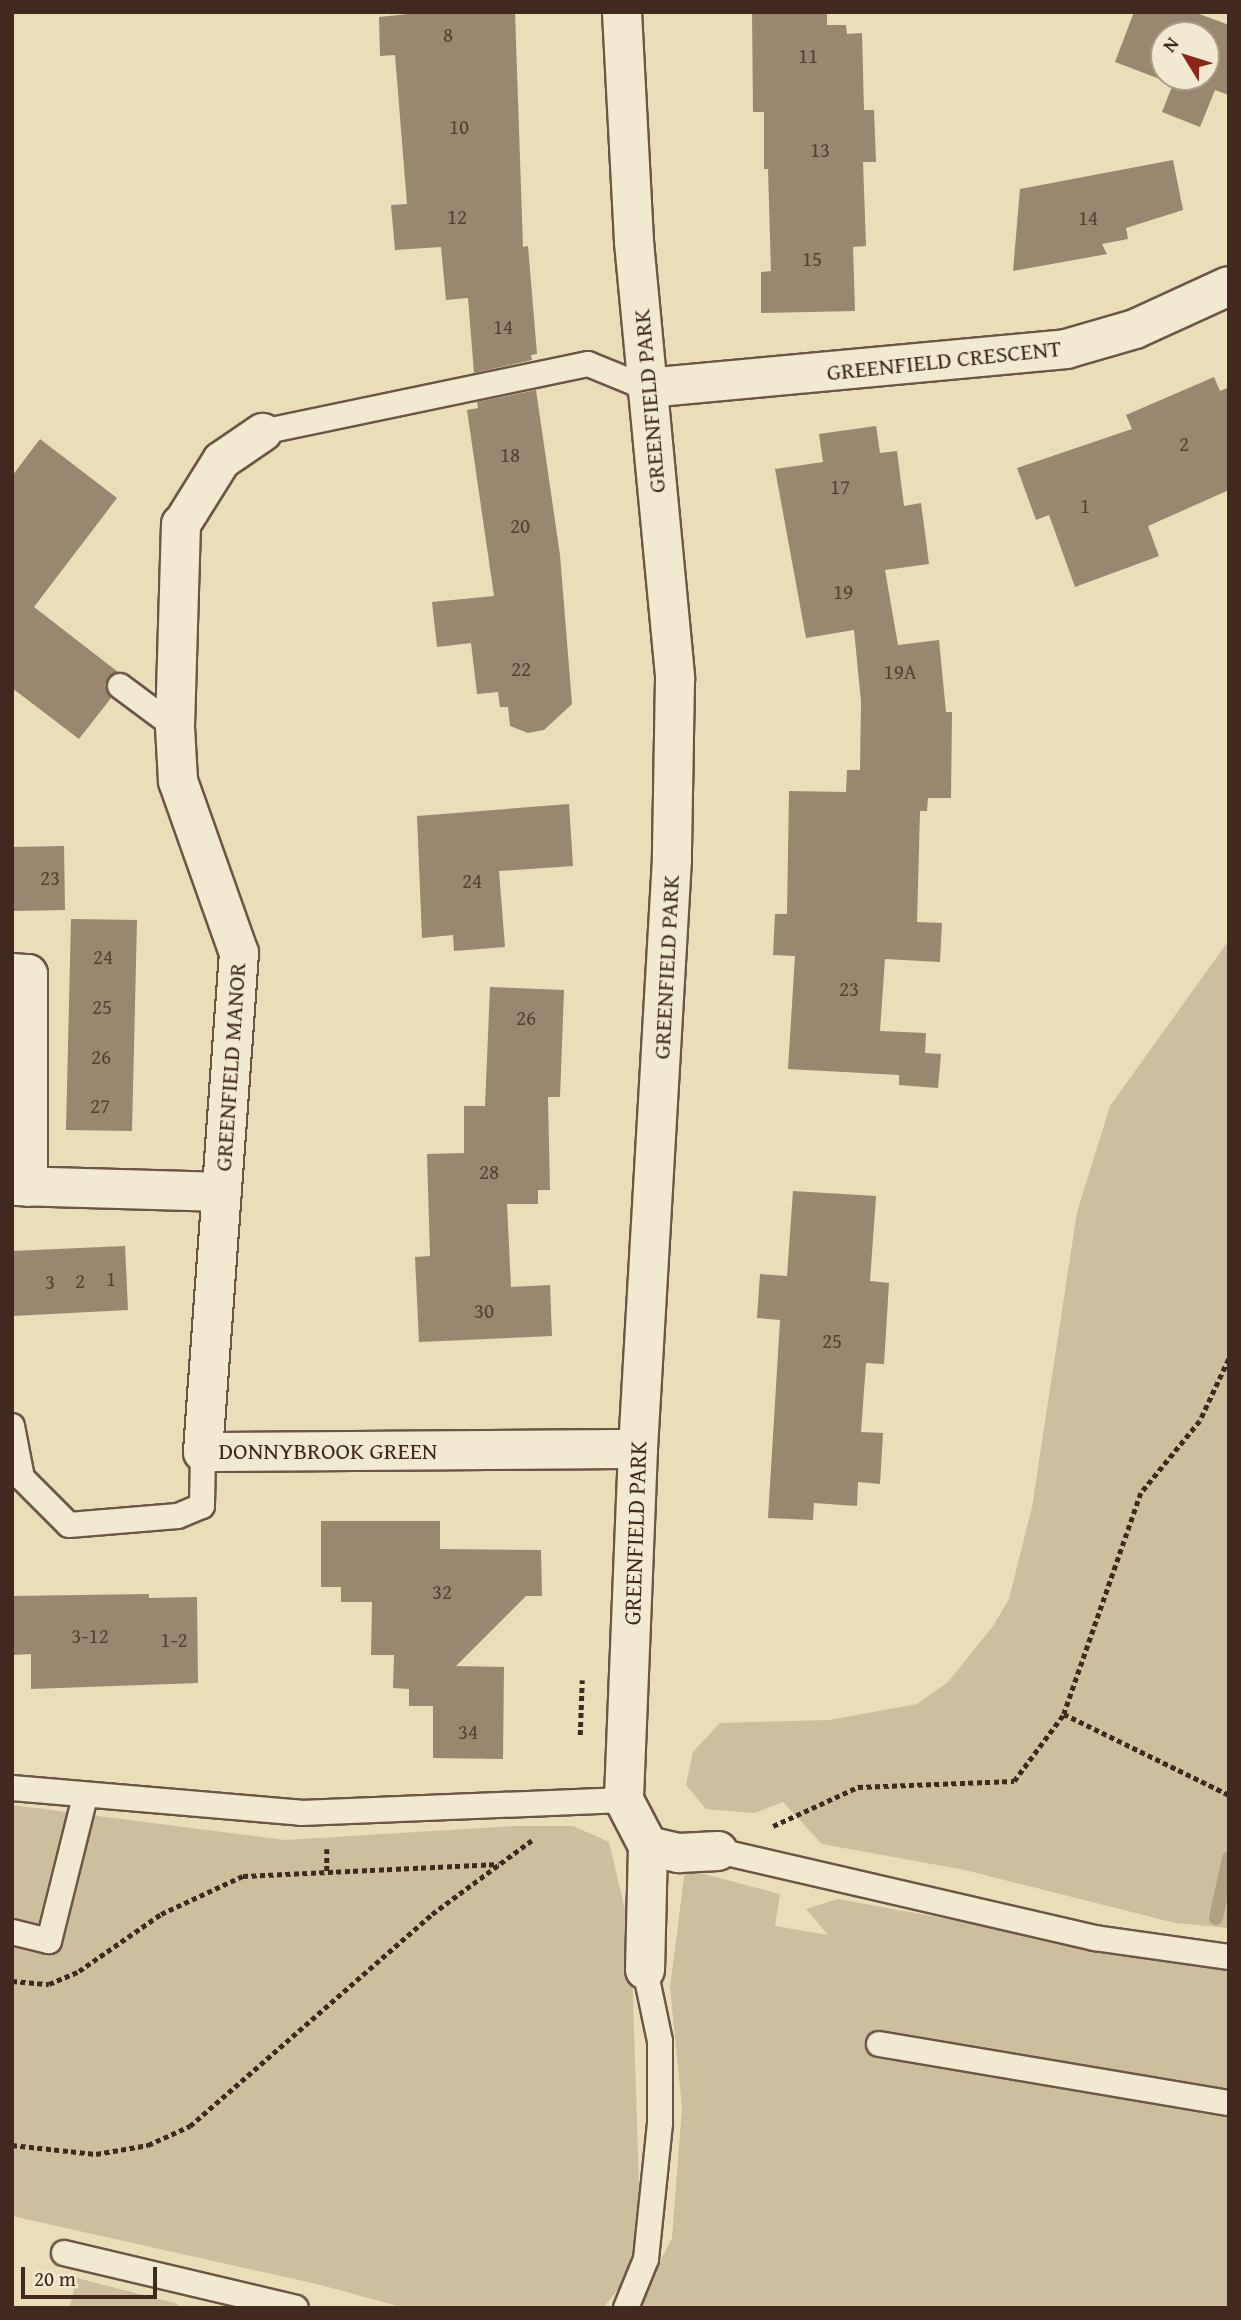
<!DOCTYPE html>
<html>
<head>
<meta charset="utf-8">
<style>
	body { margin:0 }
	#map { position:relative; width:1241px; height:2320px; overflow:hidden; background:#e9deb8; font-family:"Gentium Book Plus",serif }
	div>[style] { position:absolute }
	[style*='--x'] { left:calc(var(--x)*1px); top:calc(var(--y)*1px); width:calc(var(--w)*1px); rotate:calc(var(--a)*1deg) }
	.green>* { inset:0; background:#cdbf9e }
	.stream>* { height:14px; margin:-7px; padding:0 7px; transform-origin:7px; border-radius:7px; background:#b0a084 }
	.building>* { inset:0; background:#99876f }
	.path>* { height:4.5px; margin-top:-2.25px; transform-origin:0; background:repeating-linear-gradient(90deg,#42291f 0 5px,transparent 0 8.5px) }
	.roads { filter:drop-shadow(2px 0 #6c5645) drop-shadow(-2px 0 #6c5645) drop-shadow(0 2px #6c5645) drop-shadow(0 -2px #6c5645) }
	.service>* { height:24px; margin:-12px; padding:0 12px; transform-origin:12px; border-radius:12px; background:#f1ead1 }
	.pedestrian>* { height:37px; margin:-18.5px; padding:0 18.5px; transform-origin:18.5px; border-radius:18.5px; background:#f1ead1 }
	.minor>* { height:38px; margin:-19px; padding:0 19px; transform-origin:19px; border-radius:19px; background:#f1ead1 }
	span { translate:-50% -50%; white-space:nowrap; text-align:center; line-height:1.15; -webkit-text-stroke:5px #f1ead1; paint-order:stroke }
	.number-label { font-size:21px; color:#584033 }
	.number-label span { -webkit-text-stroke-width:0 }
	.street-label { font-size:24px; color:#42291f }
	.frame { position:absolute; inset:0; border:14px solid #42291f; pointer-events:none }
	.north { position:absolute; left:1150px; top:21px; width:70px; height:70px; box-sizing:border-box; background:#f1ead1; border:2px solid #ab9d8a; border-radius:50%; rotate:308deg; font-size:19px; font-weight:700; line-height:28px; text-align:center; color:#42291f }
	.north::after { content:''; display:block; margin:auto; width:24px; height:32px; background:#8f2418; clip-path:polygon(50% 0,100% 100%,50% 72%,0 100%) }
	.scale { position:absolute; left:21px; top:2267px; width:136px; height:32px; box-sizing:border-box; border:4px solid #42291f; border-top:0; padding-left:9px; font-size:21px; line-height:24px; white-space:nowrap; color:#42291f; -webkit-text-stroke:5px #f1ead1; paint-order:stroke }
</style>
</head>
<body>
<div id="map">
	<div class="green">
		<i style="clip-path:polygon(1229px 940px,1229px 1928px,1175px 1923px,965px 1870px,822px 1844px,783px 1802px,755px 1813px,706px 1809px,686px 1785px,693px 1752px,720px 1723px,829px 1720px,917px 1704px,948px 1682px,993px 1626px,1009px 1599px,1032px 1507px,1077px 1212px,1110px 1106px)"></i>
		<i style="clip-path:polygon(12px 1805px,285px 1840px,515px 1826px,573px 1826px,609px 1842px,631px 1935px,640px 2219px,625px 2281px,603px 2308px,405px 2308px,317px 2284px,12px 2216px)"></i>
		<i style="clip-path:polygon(685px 1869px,780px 1894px,775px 1926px,828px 1935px,806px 1909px,838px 1899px,1229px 1970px,1229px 2308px,637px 2308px,672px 2238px,682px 2107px,670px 1988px)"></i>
		<i style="clip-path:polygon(77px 2278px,178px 2304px,177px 2308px,69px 2308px)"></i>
	</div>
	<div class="stream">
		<i style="--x:1216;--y:1918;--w:61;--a:-77.8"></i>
	</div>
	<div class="building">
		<i style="clip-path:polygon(427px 12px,515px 12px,523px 247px,528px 246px,537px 354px,531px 355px,532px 360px,474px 373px,468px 298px,446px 300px,441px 247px,395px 250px,391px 205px,407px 204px,395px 55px,380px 56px,379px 17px)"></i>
		<i style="clip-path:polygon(752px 12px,827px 12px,827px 25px,846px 25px,847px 34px,862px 33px,864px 110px,874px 110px,876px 162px,863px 162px,866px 246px,853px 247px,855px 311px,761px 313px,761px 272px,771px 271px,768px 169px,764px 169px,764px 112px,753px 112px)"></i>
		<i style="clip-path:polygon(evenodd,1134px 12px,1194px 12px,1229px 25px,1229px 95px,1215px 90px,1200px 127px,1162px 112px,1173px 84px,1115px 62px,1134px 12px,1164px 35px,1206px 35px,1206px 77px,1164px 77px,1164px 35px)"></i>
		<i style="clip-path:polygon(1173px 160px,1183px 210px,1126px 228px,1128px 239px,1102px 244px,1107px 254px,1013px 271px,1020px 189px)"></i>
		<i style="clip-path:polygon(1214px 377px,1220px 391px,1229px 387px,1229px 490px,1148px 526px,1159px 556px,1075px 587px,1049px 515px,1036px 520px,1017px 468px,1132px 429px,1126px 415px)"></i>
		<i style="clip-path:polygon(536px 390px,560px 555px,572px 704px,544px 730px,528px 733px,510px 726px,508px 707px,500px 707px,498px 692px,477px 694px,471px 643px,437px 647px,432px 602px,494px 596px,467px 410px,478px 408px,477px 402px)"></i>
		<i style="clip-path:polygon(876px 426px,880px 453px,897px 451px,904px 506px,921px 503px,929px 564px,885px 570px,898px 645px,939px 640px,946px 712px,952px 712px,951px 798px,928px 798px,927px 811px,920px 811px,917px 922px,942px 923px,940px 962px,885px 959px,880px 1031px,926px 1033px,925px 1053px,941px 1054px,938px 1088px,899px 1085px,899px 1075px,788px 1069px,795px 956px,773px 955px,775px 914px,787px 914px,789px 791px,846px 792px,847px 770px,860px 770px,861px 702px,854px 630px,806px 638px,775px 469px,823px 462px,819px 434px)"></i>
		<i style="clip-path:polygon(40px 439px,117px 498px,34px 607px,118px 672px,105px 684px,111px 698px,79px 739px,12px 688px,12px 476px)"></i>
		<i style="clip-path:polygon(569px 804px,573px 866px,499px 871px,505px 947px,454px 951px,453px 935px,422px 938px,417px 816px)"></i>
		<i style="clip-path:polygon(64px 846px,65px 910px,12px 911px,12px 847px)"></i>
		<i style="clip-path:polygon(71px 919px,137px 920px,132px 1131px,66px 1130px)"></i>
		<i style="clip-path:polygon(490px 987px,564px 990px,560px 1097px,548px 1097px,550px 1190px,538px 1190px,538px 1204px,507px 1204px,511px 1287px,550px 1285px,552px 1336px,419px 1342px,415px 1257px,430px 1256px,427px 1154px,464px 1153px,464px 1106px,485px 1106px)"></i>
		<i style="clip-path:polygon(793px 1191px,876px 1196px,870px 1281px,889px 1283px,884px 1364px,866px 1363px,861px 1432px,883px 1433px,880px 1484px,858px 1482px,857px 1506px,814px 1503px,813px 1520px,768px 1518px,780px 1320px,757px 1318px,760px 1274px,787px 1276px)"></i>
		<i style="clip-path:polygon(125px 1246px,128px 1310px,12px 1316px,12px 1251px)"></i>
		<i style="clip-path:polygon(321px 1521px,440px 1521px,440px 1549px,541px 1550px,542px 1596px,526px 1596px,456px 1666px,504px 1667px,503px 1759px,433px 1758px,433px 1706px,409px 1706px,409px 1689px,393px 1688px,394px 1655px,371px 1655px,372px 1602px,341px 1602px,341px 1587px,321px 1587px)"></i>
		<i style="clip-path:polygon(149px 1594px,149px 1598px,197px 1597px,198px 1683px,31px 1689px,31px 1654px,12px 1655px,12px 1596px)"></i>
	</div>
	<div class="path">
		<i style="--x:1229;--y:1359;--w:68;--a:115.1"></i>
		<i style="--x:1200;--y:1421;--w:93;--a:129.3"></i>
		<i style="--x:1141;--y:1493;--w:234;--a:109.2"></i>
		<i style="--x:1064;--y:1714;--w:184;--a:26.1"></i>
		<i style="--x:580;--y:1735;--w:55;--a:-87.9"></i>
		<i style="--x:773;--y:1826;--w:94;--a:-24.6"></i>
		<i style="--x:858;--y:1787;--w:156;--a:-2.2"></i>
		<i style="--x:1014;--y:1781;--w:84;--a:-53.3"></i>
		<i style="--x:327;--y:1849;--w:23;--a:90"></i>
		<i style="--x:12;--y:1981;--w:37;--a:5"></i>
		<i style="--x:49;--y:1984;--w:33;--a:-23"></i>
		<i style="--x:79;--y:1971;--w:100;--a:-34.8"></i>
		<i style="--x:161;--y:1914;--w:90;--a:-24.9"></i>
		<i style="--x:243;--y:1876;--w:256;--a:-2.7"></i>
		<i style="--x:12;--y:2145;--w:84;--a:6.1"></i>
		<i style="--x:96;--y:2154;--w:53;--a:-9.8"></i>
		<i style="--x:148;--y:2145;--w:46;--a:-24.3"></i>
		<i style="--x:190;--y:2126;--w:322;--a:-41.2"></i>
		<i style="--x:432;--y:1914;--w:124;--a:-36.5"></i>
	</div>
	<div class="roads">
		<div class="service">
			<i style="--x:262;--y:432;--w:333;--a:-11.8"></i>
			<i style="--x:588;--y:364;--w:64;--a:22.1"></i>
			<i style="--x:120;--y:686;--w:69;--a:36.7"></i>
			<i style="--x:12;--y:1426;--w:53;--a:79.1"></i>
			<i style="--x:22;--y:1478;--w:66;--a:45"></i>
			<i style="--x:69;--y:1525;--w:109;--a:-4.7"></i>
			<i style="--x:178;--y:1516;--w:26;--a:-23"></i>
			<i style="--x:202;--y:1506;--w:54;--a:-88.9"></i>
			<i style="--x:12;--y:1788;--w:290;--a:4.9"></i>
			<i style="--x:301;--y:1813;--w:323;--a:-2.3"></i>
			<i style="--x:718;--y:1851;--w:387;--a:13"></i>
			<i style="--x:1095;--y:1938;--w:135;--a:8.1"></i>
			<i style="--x:12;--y:1932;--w:38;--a:14"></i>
			<i style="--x:49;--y:1941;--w:148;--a:-76"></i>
			<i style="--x:879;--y:2044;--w:355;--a:9.6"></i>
			<i style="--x:64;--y:2253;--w:238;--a:13.3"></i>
			<i style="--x:626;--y:2308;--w:53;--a:-67.8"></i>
			<i style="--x:646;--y:2259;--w:137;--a:-84.1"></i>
			<i style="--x:660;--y:2123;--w:82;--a:-90"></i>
			<i style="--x:660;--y:2041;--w:73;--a:-101.9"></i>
		</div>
		<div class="pedestrian">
			<i style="--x:181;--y:524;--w:75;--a:-58"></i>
			<i style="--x:221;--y:460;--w:50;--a:-34.3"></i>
		</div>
		<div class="minor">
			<i style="--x:622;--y:12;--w:230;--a:87"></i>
			<i style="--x:634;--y:242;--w:439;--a:84.6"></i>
			<i style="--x:675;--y:679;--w:180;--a:91"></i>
			<i style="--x:672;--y:859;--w:591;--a:93.3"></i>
			<i style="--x:638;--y:1449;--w:351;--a:92.3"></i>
			<i style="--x:624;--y:1800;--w:52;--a:62.4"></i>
			<i style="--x:648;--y:1846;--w:32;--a:13"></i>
			<i style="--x:679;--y:1853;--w:39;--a:-3"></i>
			<i style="--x:647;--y:388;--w:421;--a:-5.3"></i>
			<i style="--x:1066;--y:349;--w:72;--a:-16.2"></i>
			<i style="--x:1135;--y:329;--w:103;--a:-24.6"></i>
			<i style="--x:181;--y:524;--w:203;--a:91.7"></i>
			<i style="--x:175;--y:727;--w:54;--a:86.8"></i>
			<i style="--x:178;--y:781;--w:182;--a:70.5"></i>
			<i style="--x:239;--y:953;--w:500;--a:94.13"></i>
			<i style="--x:203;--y:1452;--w:435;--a:-0.4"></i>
			<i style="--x:12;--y:973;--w:16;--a:4"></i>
			<i style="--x:28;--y:974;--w:213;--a:90"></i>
			<i style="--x:12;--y:1186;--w:210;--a:1.6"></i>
			<i style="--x:645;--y:1970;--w:124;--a:-88.6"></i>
		</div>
	</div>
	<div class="number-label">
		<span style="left:448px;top:35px">8</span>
		<span style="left:808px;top:56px">11</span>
		<span style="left:459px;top:127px">10</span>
		<span style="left:820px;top:150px">13</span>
		<span style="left:457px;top:217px">12</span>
		<span style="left:1088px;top:218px">14</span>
		<span style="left:812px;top:259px">15</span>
		<span style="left:503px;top:327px">14</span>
		<span style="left:1184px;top:444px">2</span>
		<span style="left:510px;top:455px">18</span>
		<span style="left:840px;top:487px">17</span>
		<span style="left:1085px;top:506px">1</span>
		<span style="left:520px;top:526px">20</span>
		<span style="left:843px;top:592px">19</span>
		<span style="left:521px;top:669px">22</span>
		<span style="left:900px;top:672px">19A</span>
		<span style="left:50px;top:878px">23</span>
		<span style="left:472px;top:881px">24</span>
		<span style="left:103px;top:957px">24</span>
		<span style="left:849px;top:989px">23</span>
		<span style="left:102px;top:1007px">25</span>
		<span style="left:526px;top:1018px">26</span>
		<span style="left:101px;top:1057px">26</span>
		<span style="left:100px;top:1106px">27</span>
		<span style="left:489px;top:1172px">28</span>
		<span style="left:111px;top:1279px">1</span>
		<span style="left:80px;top:1281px">2</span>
		<span style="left:50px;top:1282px">3</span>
		<span style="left:484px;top:1311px">30</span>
		<span style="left:832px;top:1341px">25</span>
		<span style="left:442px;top:1592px">32</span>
		<span style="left:90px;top:1636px">3-12</span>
		<span style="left:174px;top:1640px">1-2</span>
		<span style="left:468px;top:1732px">34</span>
	</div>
	<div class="street-label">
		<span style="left:944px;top:360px;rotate:-6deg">GREENFIELD CRESCENT</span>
		<span style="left:649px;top:401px;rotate:-95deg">GREENFIELD PARK</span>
		<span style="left:666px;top:967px;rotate:-87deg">GREENFIELD PARK</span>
		<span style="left:230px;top:1067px;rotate:-86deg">GREENFIELD MANOR</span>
		<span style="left:328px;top:1451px">DONNYBROOK GREEN</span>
		<span style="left:635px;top:1533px;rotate:-88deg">GREENFIELD PARK</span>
	</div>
	<div class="frame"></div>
	<div class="north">N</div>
	<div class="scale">20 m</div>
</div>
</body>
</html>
